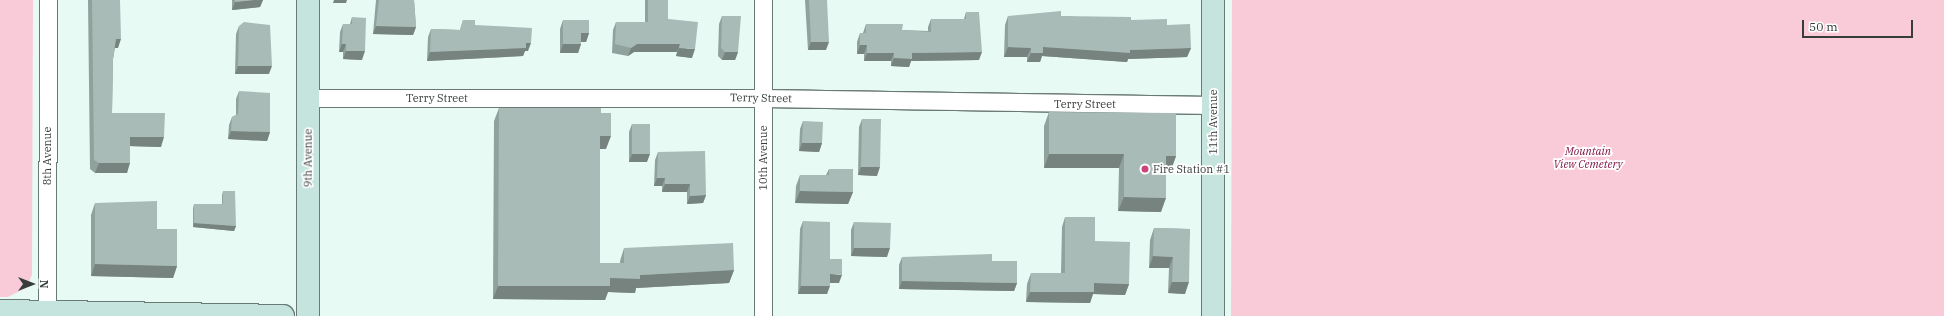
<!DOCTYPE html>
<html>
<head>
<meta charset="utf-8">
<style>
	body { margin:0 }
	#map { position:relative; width:1944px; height:316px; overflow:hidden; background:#e8faf4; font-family:"IBM Plex Serif",serif }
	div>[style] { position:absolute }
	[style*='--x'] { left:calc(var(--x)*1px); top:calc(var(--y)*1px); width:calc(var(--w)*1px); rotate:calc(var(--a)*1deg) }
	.green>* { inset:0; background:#f9cbd8 }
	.roads { filter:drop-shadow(1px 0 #697974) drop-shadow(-1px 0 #697974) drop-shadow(0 1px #697974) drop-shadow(0 -1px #697974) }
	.street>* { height:17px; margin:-8.5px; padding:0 8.5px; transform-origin:8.5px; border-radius:8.5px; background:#fff }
	.secondary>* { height:22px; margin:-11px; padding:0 11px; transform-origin:11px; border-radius:11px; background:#c4e4dd }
	.wall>* { inset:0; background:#91a19d }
	.shaded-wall>* { inset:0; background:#76837f }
	.building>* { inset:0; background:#a9bbb6 }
	.dots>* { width:11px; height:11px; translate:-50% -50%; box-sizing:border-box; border:2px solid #fff; border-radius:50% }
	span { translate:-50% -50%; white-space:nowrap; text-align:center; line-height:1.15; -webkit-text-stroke:3.5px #fff; paint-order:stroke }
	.street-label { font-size:11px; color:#363d3b }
	.park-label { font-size:11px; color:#811646; font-style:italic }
	.poi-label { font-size:11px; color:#363d3b }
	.left { translate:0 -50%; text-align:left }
	.north { position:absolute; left:12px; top:264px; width:40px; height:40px; -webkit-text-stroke:3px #fff; paint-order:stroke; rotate:90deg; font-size:11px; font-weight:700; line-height:16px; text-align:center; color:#363d3b }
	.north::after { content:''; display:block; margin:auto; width:14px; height:18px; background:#363d3b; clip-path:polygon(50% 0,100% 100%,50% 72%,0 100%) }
	.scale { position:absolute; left:1802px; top:20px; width:111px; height:18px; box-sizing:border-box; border:2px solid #363d3b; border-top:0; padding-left:5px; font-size:12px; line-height:14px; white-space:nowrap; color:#363d3b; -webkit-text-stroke:3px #fff; paint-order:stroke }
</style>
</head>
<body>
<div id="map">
	<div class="green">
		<i style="clip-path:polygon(0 0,33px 0,32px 275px,26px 288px,8px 297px,0 297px)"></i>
		<i style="clip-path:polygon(1232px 0,1944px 0,1944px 316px,1231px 316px)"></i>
	</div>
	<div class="roads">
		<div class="street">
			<i style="--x:308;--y:98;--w:455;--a:0"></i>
			<i style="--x:763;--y:98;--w:450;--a:0.9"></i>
			<i style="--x:47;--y:311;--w:311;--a:-89.8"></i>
			<i style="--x:763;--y:316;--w:316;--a:-90"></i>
		</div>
		<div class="secondary">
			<i style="--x:1213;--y:0;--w:316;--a:90"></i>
			<i style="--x:0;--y:311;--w:283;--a:1"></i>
			<i style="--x:308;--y:316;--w:316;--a:-90"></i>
		</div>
	</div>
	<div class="wall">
		<i style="clip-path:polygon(88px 0,120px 0,118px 48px,115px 48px,113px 59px,112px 113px,161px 147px,130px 146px,127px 173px,95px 173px,90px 169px)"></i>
		<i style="clip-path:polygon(232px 0,263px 0,260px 7px,232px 10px)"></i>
		<i style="clip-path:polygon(376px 0,414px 0,416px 27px,413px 35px,373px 34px)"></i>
		<i style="clip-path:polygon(645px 0,668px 0,668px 19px,692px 58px,676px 56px,677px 52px,634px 52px,628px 56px,612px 53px,613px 30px,616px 22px,645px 22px)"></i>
		<i style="clip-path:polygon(805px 0,827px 0,826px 50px,808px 50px)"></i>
		<i style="clip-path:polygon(966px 12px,979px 60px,911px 61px,909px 67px,891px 66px,891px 61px,864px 61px,864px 54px,857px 54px,857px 42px,860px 33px,863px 33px,866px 24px,902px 30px,928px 31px,928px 27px,931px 19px,964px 19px)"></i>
		<i style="clip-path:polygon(722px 16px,738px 52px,735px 60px,722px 60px,718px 56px,719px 24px)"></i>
		<i style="clip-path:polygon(1008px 16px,1061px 16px,1131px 20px,1167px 25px,1191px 48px,1187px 57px,1128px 59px,1127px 62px,1042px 56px,1040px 62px,1027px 62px,1027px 57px,1004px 57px,1005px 25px)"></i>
		<i style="clip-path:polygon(352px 17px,362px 60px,343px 59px,343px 52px,339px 52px,340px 32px,343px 24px,350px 24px)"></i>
		<i style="clip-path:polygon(463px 20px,475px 25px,528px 51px,525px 51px,523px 56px,427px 61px,428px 37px,431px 29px,460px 30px)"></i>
		<i style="clip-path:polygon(563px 20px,589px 33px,586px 42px,581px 42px,581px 44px,578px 53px,560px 53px,560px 29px)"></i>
		<i style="clip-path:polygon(239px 26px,269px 74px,235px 74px,236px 34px)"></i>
		<i style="clip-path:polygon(239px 91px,270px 132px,267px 141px,228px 139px,229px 125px,232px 117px,236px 115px,236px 99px)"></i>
		<i style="clip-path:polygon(499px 108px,601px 113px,606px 149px,600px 149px,600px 263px,620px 263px,620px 261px,624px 248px,734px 270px,729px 283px,636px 288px,635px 293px,608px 292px,605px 300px,493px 299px,494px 121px)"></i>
		<i style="clip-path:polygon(1049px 112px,1176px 156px,1171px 170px,1166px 170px,1161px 212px,1118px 211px,1119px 168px,1044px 168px,1044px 126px)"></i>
		<i style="clip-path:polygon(862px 119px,877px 176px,858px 175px,859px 127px)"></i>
		<i style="clip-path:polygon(803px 121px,822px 143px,819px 152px,799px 151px,800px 129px)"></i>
		<i style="clip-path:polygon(632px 124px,647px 162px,629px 162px,629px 132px)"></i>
		<i style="clip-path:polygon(658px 152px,706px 195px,703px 203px,687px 204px,687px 192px,662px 192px,662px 186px,654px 186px,655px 160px)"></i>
		<i style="clip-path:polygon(829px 169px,853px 192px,848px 204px,795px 203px,796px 186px,800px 175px,826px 175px)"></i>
		<i style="clip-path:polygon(223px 191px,236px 226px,234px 231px,193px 227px,193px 208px,194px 204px,222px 204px,222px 195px)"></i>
		<i style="clip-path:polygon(95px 203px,157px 229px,177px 266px,173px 278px,91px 276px,91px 215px)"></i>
		<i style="clip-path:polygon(1065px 217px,1095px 241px,1129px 284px,1125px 295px,1093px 294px,1090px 303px,1026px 302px,1027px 284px,1031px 273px,1061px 273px,1062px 227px)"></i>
		<i style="clip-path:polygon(803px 221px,830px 259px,839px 283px,830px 283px,827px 294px,798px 294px,800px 229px)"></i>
		<i style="clip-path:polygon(854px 222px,887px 257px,851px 256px,851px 230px)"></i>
		<i style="clip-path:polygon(1154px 228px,1190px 229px,1185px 294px,1168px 293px,1169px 268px,1149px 268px,1150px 240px)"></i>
		<i style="clip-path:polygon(902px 257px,992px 261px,1017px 283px,1014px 291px,899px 289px,899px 265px)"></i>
	</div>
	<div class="shaded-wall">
		<i style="clip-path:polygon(254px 0,263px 0,260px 7px,232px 10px,235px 2px)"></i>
		<i style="clip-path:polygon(334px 0,347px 0,346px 3px,333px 3px)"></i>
		<i style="clip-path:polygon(376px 26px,416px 27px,413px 35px,373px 34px)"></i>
		<i style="clip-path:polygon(581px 33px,589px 33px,586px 42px,578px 42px)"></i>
		<i style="clip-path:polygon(116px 39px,121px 39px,118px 48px,113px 48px)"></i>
		<i style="clip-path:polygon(811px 42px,829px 42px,826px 50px,808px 50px)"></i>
		<i style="clip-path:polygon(526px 43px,531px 43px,528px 51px,525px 51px,523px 56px,427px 61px,430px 52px)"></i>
		<i style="clip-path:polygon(342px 44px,346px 44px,343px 52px,339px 52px)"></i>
		<i style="clip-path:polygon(563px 44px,581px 44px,578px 53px,560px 53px)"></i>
		<i style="clip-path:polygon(637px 44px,680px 44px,677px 52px,634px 52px,628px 56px,631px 48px)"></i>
		<i style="clip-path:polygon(860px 45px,867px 45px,864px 54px,857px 54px)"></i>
		<i style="clip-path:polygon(1008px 47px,1031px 48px,1027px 57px,1004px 57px)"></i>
		<i style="clip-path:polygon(1043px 47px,1130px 50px,1191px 48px,1187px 57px,1128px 59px,1127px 62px,1042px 56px,1040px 62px,1027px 62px,1031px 53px)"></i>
		<i style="clip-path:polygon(679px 48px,695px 49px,692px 58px,676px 56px)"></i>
		<i style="clip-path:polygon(346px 51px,365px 51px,362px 60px,343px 59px)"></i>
		<i style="clip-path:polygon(725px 52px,738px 52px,735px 60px,722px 60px)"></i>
		<i style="clip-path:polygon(982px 52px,979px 60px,911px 61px,909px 67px,891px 66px,894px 58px,912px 53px)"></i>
		<i style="clip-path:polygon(867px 53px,894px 53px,891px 61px,864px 61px)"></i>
		<i style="clip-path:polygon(238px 66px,272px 66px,269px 74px,235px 74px)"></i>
		<i style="clip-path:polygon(231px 131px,270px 132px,267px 141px,228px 139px)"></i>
		<i style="clip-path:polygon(600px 136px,611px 136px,606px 149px,595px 149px)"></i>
		<i style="clip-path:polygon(130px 137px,164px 137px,161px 147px,127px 146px)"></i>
		<i style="clip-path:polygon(802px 143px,822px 143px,819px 152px,799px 151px)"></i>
		<i style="clip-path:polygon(632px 154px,650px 154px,647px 162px,629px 162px)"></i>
		<i style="clip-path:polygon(1049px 154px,1124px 154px,1119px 168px,1044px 168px)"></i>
		<i style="clip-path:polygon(1166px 156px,1176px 156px,1171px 170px,1161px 170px)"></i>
		<i style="clip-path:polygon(99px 163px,130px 163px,127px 173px,95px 173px)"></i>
		<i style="clip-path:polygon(861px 167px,880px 167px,877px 176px,858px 175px)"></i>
		<i style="clip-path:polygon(657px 178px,665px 178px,662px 186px,654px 186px)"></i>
		<i style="clip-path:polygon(665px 184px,690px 184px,687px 192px,662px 192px)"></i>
		<i style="clip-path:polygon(800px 191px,853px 192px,848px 204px,795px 203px)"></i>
		<i style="clip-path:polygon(706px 195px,703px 203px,687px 204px,690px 196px)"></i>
		<i style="clip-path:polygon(1124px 197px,1166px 198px,1161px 212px,1118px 211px)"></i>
		<i style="clip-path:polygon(194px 223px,236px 226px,234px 231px,193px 227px)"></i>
		<i style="clip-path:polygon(854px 248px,890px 248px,887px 257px,851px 256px)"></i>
		<i style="clip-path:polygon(1153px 256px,1173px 257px,1169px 268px,1149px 268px)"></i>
		<i style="clip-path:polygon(95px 264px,177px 266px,173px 278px,91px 276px)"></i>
		<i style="clip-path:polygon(734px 270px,729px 283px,636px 288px,635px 293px,608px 292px,605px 300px,493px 299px,498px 286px,610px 278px,640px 275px)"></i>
		<i style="clip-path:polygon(830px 274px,842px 275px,839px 283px,827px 283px)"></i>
		<i style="clip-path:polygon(902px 281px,1017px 283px,1014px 291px,899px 289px)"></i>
		<i style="clip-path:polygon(1172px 282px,1189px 282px,1185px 294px,1168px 293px)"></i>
		<i style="clip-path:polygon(1094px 283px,1129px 284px,1125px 295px,1093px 294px,1090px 303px,1026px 302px,1030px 292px)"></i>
		<i style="clip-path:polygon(801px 286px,830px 286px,827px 294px,798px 294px)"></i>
	</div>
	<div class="building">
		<i style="clip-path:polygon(92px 0,120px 0,121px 39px,116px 39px,113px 59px,112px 113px,165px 113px,164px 137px,130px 137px,130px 163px,99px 163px,94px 160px)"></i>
		<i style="clip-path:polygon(235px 0,254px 0,235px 2px)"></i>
		<i style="clip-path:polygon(379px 0,414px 0,416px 27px,376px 26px)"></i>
		<i style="clip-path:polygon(648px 0,668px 0,668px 19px,698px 22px,695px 49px,679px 48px,680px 44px,637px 44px,631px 48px,615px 44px,616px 22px,648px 22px)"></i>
		<i style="clip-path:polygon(809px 0,827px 0,829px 42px,811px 42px)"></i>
		<i style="clip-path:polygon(1061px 11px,1061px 16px,1131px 17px,1131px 20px,1167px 19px,1167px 25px,1190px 24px,1191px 48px,1130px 50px,1130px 53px,1043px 47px,1043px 53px,1031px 53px,1031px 48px,1008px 47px,1008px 16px)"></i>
		<i style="clip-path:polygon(966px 12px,979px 12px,982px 52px,912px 53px,912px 59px,894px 58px,894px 53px,867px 53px,867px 45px,860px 45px,860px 33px,866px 33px,866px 24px,903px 24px,902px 30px,931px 32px,931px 19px,966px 19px)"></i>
		<i style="clip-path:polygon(722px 16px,741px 16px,738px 52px,725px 52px,721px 48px)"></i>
		<i style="clip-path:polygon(352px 17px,366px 18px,365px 51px,346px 51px,346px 44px,342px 44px,343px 24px,352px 24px)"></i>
		<i style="clip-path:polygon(463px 20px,475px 20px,475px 25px,532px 28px,531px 43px,526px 43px,526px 48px,430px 52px,431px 29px,460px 30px)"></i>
		<i style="clip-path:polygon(563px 20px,589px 20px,589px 33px,581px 33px,581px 44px,563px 44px)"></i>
		<i style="clip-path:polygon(244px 22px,270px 25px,272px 66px,238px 66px,239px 26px)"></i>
		<i style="clip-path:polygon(239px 91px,270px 93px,270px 132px,231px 131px,232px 117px,238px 114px)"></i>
		<i style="clip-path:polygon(499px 108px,601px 108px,601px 113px,611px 113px,611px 136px,600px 136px,600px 263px,624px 263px,624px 248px,733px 243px,734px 270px,640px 275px,640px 279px,610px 278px,610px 286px,498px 286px)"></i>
		<i style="clip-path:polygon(1049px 112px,1176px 113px,1176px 156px,1166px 156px,1166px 198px,1124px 197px,1124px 154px,1049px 154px)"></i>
		<i style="clip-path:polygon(862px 119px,881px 119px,880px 167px,861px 167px)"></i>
		<i style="clip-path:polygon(803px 121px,823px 122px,822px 143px,802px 143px)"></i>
		<i style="clip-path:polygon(632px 124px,650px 124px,650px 154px,632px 154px)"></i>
		<i style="clip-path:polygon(705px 151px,706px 195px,690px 196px,690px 184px,665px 184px,665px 178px,657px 178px,658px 152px)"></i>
		<i style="clip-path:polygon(829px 169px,853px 169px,853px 192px,800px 191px,800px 175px,829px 175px)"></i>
		<i style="clip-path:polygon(223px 191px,235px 191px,236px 226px,194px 223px,194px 204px,223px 204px)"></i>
		<i style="clip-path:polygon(157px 201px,157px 229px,177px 229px,177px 266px,95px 264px,95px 203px)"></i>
		<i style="clip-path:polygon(1065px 217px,1095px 217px,1095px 241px,1130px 242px,1129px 284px,1094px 283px,1094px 292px,1030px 292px,1031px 273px,1065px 273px)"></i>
		<i style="clip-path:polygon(803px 221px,830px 222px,830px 259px,842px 259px,842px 275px,830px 274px,830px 286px,801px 286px)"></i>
		<i style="clip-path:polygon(854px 222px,891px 223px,890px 248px,854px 248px)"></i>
		<i style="clip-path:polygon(1154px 228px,1190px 229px,1189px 282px,1172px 282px,1173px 257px,1153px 256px)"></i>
		<i style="clip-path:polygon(992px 254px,992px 261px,1017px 261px,1017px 283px,902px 281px,902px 257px)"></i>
	</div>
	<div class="dots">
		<i style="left:1145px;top:169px;background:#cd437a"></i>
	</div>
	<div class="street-label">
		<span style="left:437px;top:98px">Terry Street</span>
		<span style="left:761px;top:98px;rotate:1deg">Terry Street</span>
		<span style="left:1085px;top:104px">Terry Street</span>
		<span style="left:1213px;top:122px;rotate:-90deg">11th Avenue</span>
		<span style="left:47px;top:156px;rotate:-90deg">8th Avenue</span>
		<span style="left:308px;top:158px;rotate:-90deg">9th Avenue</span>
		<span style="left:763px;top:158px;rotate:-90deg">10th Avenue</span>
	</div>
	<div class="park-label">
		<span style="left:1588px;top:158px">Mountain<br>View Cemetery</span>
	</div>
	<div class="poi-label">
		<span class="left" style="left:1153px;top:169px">Fire Station #1</span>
	</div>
	<div class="north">N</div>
	<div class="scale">50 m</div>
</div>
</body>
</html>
